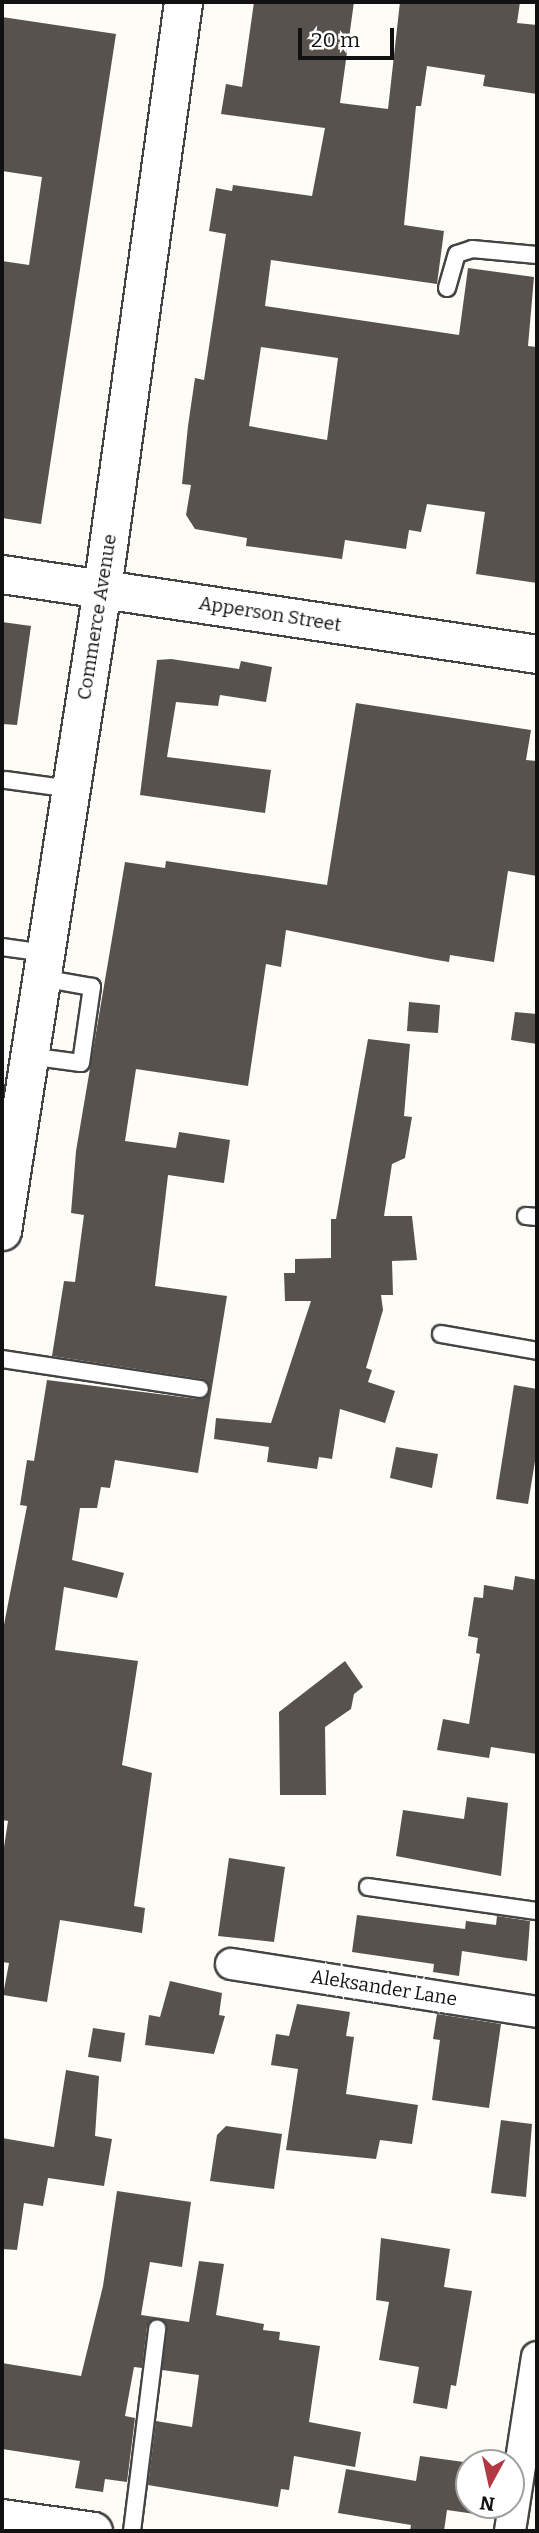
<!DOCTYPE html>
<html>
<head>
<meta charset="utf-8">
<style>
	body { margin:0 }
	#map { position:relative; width:539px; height:2533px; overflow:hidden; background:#fefcf6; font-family:Bitter,serif }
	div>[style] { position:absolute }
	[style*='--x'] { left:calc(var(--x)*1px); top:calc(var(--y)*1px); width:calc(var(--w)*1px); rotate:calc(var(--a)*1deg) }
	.building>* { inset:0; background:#58524e }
	.roads { filter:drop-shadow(2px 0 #444) drop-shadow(-2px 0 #444) drop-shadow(0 2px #444) drop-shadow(0 -2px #444) }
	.service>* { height:16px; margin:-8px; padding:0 8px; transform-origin:8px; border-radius:8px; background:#fff }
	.minor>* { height:30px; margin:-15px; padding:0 15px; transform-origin:15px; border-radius:15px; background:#fff }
	.tertiary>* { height:37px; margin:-18.5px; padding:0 18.5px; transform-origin:18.5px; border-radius:18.5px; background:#fff }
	span { translate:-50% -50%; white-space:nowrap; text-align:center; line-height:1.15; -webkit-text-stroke:7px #fff; paint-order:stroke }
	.street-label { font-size:19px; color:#111 }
	.frame { position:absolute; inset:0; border:4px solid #111; pointer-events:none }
	.north { position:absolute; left:455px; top:2449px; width:70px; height:70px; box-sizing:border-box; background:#fff; border:2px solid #a0a0a0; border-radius:50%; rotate:188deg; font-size:19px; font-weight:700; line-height:28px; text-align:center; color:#111 }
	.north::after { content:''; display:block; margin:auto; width:24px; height:32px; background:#b23843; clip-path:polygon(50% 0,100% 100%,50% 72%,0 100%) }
	.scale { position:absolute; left:298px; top:28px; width:96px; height:32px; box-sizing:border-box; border:4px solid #111; border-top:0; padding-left:9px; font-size:21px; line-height:24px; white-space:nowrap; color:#111; -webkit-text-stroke:5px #fff; paint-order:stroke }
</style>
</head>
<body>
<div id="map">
	<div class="building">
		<i style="clip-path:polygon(evenodd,254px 2px,354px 2px,340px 103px,388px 109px,400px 2px,520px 2px,517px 23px,537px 25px,537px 94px,483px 86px,485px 75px,427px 66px,421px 106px,416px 106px,404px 225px,444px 231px,437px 284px,271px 260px,265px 306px,459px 335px,468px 268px,534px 277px,528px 346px,537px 347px,537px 583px,476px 574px,485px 512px,427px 504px,421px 532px,409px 530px,406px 549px,345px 540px,342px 559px,246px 546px,247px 538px,195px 529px,186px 515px,191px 485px,182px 484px,188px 426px,195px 378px,204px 380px,226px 234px,209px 231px,216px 188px,232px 191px,233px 185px,312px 196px,325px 128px,221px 114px,226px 84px,242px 87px,254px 2px,261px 347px,338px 358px,327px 440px,249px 426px,261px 347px)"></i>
		<i style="clip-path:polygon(2px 17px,116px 34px,41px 524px,2px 518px,2px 261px,29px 265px,42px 177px,2px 171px)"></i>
		<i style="clip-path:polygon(2px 622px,31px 626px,17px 725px,2px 724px)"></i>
		<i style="clip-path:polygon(171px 659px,239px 669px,241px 661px,272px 667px,266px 702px,220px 695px,218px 706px,176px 702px,167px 757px,271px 770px,265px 813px,140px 795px,157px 660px)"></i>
		<i style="clip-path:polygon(356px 703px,531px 730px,526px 760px,537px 761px,537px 876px,508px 871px,494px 962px,450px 955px,449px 962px,431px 959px,286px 930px,281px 967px,266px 964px,248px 1086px,136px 1069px,125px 1141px,176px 1148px,179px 1132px,230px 1140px,224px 1183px,168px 1175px,155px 1286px,227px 1296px,198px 1473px,115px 1460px,110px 1488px,101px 1487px,97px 1508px,80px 1508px,72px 1560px,124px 1573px,117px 1598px,64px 1587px,55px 1650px,138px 1661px,122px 1765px,152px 1773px,134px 1906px,145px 1908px,142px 1933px,60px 1920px,47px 2002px,3px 1995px,9px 1963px,2px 1962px,2px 1860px,8px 1821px,2px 1820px,2px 1635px,27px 1506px,20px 1505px,27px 1460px,34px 1461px,47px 1380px,198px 1399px,210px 1390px,202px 1379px,52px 1356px,64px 1281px,75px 1282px,84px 1215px,71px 1213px,76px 1151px,125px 862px,165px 868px,166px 861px,327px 885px)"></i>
		<i style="clip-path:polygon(409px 1002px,440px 1005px,438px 1033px,407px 1031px)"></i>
		<i style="clip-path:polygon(515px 1012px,537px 1014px,537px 1044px,511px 1040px)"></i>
		<i style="clip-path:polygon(368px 1039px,410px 1044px,404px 1116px,412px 1117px,405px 1158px,392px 1164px,384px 1216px,412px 1216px,417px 1260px,392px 1261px,393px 1295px,381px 1295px,383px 1310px,366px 1368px,372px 1370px,368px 1382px,395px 1391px,385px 1423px,340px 1409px,332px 1459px,319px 1457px,317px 1469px,267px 1462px,269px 1447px,214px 1439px,216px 1418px,271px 1423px,311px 1301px,285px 1301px,284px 1273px,295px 1273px,295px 1259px,331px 1258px,331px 1219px,336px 1219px)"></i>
		<i style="clip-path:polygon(514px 1385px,537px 1389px,537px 1449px,528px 1504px,496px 1499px)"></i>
		<i style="clip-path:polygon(396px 1447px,438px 1454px,432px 1488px,390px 1478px)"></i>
		<i style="clip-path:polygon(515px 1576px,537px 1580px,537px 1754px,491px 1747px,489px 1758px,437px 1750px,443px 1719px,469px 1724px,480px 1654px,476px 1653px,478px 1638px,468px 1636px,474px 1597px,483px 1598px,484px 1585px,513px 1590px)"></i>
		<i style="clip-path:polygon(345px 1661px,363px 1687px,354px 1694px,351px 1709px,325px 1727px,326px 1795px,280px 1795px,279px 1712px)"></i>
		<i style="clip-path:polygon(467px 1797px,508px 1803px,501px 1876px,396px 1856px,403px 1810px,464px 1819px)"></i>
		<i style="clip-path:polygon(229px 1858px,285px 1867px,274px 1942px,218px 1936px)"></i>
		<i style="clip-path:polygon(357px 1915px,465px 1929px,466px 1921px,496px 1925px,497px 1916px,530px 1921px,527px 1961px,462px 1951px,459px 1976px,433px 1972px,434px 1964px,352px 1952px)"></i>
		<i style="clip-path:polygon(170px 1981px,222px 1993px,219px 2015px,225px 2016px,214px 2054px,145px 2045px,149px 2015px,160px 2017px)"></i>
		<i style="clip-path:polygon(297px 2004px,350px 2012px,346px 2036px,354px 2037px,346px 2094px,418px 2105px,412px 2144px,380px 2140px,376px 2159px,286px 2150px,298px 2069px,271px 2065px,276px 2034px,289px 2036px)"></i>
		<i style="clip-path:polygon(437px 2014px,501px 2024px,489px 2108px,432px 2100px,440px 2040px,433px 2039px)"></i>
		<i style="clip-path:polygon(93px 2028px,125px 2033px,121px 2062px,88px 2057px)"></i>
		<i style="clip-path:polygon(66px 2070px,99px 2076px,95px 2136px,112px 2139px,104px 2186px,48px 2178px,43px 2206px,24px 2203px,17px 2250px,2px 2249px,2px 2138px,54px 2147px)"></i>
		<i style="clip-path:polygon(501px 2120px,532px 2124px,526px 2197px,491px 2193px)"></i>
		<i style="clip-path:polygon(226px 2126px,282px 2134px,274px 2189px,210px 2181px,217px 2135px)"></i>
		<i style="clip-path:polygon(117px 2191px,191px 2202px,182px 2267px,150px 2262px,141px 2315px,189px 2322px,199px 2261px,224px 2264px,216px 2315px,264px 2324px,263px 2330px,280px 2332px,279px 2340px,320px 2346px,309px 2422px,361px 2432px,355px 2467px,294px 2456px,289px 2490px,281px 2489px,278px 2507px,148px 2485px,156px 2421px,192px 2427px,199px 2375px,162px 2370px,167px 2330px,158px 2319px,147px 2327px,142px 2368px,134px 2367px,125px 2416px,135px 2418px,127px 2482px,105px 2479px,103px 2492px,75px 2488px,80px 2461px,2px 2449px,2px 2363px,81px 2376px,103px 2286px)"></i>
		<i style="clip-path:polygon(381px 2238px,450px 2249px,444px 2287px,472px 2291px,456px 2386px,451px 2385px,447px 2409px,413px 2403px,419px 2367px,379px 2360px,389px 2302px,376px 2300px)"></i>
		<i style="clip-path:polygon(420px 2456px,471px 2463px,469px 2505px,476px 2505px,475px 2514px,447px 2510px,444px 2531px,410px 2531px,411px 2525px,338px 2513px,346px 2469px,416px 2481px)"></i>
	</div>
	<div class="roads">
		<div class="service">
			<i style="--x:447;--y:288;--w:35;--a:-74"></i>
			<i style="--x:457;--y:254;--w:16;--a:-18"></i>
			<i style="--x:472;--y:249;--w:65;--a:5.3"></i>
			<i style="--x:6;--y:780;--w:66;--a:7.9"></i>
			<i style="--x:2;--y:947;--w:43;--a:7.9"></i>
			<i style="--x:29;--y:1056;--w:52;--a:7.7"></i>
			<i style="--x:81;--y:1063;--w:77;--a:-81.8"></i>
			<i style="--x:92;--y:987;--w:52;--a:-170"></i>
			<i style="--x:526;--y:1216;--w:11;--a:5"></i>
			<i style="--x:441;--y:1334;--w:97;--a:10"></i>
			<i style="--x:2;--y:1359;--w:200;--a:8.6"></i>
			<i style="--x:368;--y:1887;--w:171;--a:8.1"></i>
			<i style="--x:132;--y:2531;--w:204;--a:-82.9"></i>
		</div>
		<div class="minor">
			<i style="--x:231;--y:1964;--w:310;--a:8.9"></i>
			<i style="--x:510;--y:2531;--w:176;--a:-81.2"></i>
		</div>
		<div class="tertiary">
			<i style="--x:2;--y:574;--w:541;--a:8.5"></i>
			<i style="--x:2;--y:1231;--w:650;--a:-81.15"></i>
			<i style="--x:102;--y:589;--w:593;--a:-82.14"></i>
			<i style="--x:2;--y:2518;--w:92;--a:8.1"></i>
		</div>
	</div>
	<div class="street-label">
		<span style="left:270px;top:614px;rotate:9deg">Apperson Street</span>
		<span style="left:97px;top:617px;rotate:-81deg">Commerce Avenue</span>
		<span style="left:384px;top:1988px;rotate:9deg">Aleksander Lane</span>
	</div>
	<div class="frame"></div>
	<div class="north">N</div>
	<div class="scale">20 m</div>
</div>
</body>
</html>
